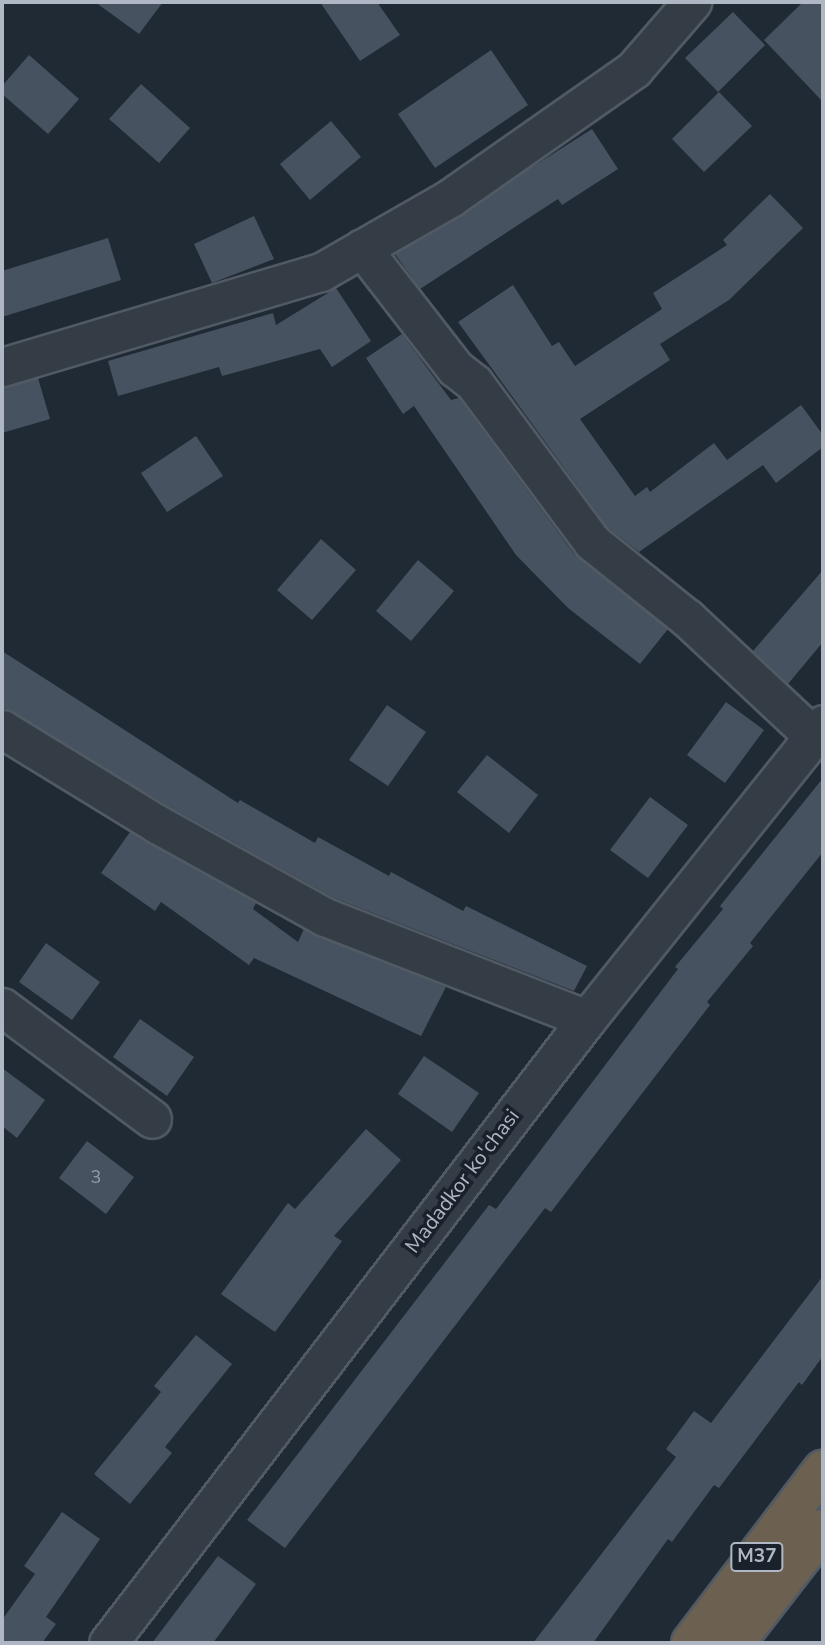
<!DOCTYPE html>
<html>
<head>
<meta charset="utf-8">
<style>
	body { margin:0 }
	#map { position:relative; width:825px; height:1645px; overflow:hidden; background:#202a35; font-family:"Nunito Sans",sans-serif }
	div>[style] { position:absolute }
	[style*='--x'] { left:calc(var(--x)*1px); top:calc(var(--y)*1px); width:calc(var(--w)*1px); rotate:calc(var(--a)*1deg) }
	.building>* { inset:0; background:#46525f }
	.roads { filter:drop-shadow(2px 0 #515a64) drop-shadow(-2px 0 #515a64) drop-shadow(0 2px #515a64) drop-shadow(0 -2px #515a64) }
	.minor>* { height:37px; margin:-18.5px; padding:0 18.5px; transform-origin:18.5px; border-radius:18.5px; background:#343c46 }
	.highway>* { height:38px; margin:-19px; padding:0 19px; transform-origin:19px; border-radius:19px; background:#6c6051 }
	span { translate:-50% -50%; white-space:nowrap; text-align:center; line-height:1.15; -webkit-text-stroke:7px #19212a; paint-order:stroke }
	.number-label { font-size:18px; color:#949eaa }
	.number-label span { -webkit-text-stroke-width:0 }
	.shield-label span { padding:2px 5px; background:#19212a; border:2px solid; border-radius:5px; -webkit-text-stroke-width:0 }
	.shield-label { font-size:19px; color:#aeb7c3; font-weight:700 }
	.street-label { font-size:21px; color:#aeb7c3 }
	.frame { position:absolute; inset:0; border:4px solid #aeb7c3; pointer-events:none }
</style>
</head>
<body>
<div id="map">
	<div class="building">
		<i style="clip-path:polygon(95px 2px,163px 2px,139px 34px)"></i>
		<i style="clip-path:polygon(320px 2px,377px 2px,400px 35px,360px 61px)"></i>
		<i style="clip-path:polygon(803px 2px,823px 2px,823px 102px,764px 40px)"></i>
		<i style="clip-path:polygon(733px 12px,765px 45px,718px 92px,685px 58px)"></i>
		<i style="clip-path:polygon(491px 50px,528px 105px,435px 168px,398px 114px)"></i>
		<i style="clip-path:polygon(29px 55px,79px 99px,48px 134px,2px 94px,2px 86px)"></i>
		<i style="clip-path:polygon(141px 84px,190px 128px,159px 163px,109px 119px)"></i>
		<i style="clip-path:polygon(719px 92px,752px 126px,704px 172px,672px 139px)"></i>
		<i style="clip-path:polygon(331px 121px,361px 157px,310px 200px,280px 164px)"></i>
		<i style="clip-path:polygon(592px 129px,618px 169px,562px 205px,558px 199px,420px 289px,395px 254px)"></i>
		<i style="clip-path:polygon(770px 194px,803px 228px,729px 300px,660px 344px,670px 360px,580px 419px,635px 496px,647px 487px,650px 492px,714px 443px,727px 460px,801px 405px,823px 435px,823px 447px,776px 483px,763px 465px,639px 552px,607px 527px,458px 322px,513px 285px,552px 346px,559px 342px,575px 366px,662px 309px,653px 293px,727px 245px,723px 240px)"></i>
		<i style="clip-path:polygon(254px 216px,274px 259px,212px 283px,194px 244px)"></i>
		<i style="clip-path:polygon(108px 238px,121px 280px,2px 317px,2px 271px)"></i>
		<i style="clip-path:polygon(336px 288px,371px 341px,332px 367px,320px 349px,222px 376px,219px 367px,118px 396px,108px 361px,273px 313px,276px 325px)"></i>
		<i style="clip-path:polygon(402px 334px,451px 400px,459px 398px,575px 555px,668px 629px,640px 664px,568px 608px,516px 555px,414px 406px,403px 414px,366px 358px)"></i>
		<i style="clip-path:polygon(38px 378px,50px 419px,2px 433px,2px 387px)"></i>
		<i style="clip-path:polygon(196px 436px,223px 476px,167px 512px,141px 473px)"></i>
		<i style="clip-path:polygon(321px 539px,356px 570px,312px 620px,277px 590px)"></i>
		<i style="clip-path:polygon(418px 560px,454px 591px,411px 641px,376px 611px)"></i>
		<i style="clip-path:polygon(823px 570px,823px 642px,788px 684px,753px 651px)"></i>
		<i style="clip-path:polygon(2px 651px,238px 803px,240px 800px,315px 843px,318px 837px,389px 876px,391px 872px,463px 911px,466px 906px,587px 966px,574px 991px,334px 898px,168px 806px,2px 707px)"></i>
		<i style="clip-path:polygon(726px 702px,764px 730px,725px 783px,687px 755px)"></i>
		<i style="clip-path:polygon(387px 705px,426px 732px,388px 786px,349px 760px)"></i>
		<i style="clip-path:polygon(487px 755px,538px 795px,509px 833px,457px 792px)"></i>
		<i style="clip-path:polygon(823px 778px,823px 852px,750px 943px,753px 946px,707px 1002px,710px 1005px,551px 1212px,545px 1208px,285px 1548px,247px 1520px,489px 1205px,496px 1209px,678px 969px,675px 967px,723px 909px,720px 906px)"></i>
		<i style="clip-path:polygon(650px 797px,688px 825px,648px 878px,610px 850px)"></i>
		<i style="clip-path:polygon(130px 832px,256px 903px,253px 909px,298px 942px,304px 929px,446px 987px,421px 1036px,254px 958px,249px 965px,161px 902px,155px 911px,101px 873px)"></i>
		<i style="clip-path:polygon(46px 943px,100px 982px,72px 1020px,19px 982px)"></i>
		<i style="clip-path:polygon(140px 1019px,194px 1057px,167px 1096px,113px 1057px)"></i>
		<i style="clip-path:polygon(424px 1056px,479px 1093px,452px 1132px,398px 1094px)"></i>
		<i style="clip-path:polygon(2px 1068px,45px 1100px,17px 1138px,2px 1126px)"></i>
		<i style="clip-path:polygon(366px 1129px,401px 1160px,334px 1236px,342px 1241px,275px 1332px,221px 1294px,288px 1203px,295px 1209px)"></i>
		<i style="clip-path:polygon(87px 1141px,134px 1177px,106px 1214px,59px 1178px)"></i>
		<i style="clip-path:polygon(823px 1276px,823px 1356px,802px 1385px,799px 1382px,719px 1488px,714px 1485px,672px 1542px,668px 1539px,593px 1643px,533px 1643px,676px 1457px,666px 1449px,694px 1411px,711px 1423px)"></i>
		<i style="clip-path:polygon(196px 1335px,232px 1364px,165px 1447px,172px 1453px,130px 1504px,94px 1474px,161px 1392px,154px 1386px)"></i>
		<i style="clip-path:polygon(62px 1512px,100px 1539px,46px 1617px,56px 1624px,42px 1643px,2px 1643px,2px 1620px,35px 1574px,24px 1566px)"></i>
		<i style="clip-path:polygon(218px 1556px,256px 1584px,213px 1643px,152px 1643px)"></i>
	</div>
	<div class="roads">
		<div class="minor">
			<i style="--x:362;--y:248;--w:152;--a:52.2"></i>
			<i style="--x:455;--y:368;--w:24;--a:38"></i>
			<i style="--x:474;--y:383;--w:198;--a:53.4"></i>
			<i style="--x:592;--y:542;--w:122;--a:38.7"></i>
			<i style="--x:687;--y:618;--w:174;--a:43.1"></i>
			<i style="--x:2;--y:367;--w:333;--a:-16.6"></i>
			<i style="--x:321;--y:272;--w:149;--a:-29.8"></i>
			<i style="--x:450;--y:198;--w:225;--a:-35"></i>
			<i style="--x:634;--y:69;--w:89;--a:-49.1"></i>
			<i style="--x:2;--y:729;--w:182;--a:31.5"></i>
			<i style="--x:157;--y:824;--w:192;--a:29"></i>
			<i style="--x:325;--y:917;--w:281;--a:21.3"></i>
			<i style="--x:2;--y:1007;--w:187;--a:36.7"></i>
			<i style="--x:108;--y:1643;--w:787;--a:-52.49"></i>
			<i style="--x:587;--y:1019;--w:378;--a:-51.3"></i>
		</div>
		<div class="highway">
			<i style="--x:691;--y:1643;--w:218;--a:-52.7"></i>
			<i style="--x:735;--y:1643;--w:144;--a:-52.3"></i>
		</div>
	</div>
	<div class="number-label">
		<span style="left:96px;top:1177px">3</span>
	</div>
	<div class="shield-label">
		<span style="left:757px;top:1557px">M37</span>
	</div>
	<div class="street-label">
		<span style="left:462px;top:1181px;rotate:-53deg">Madadkor ko'chasi</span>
	</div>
	<div class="frame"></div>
</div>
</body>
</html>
